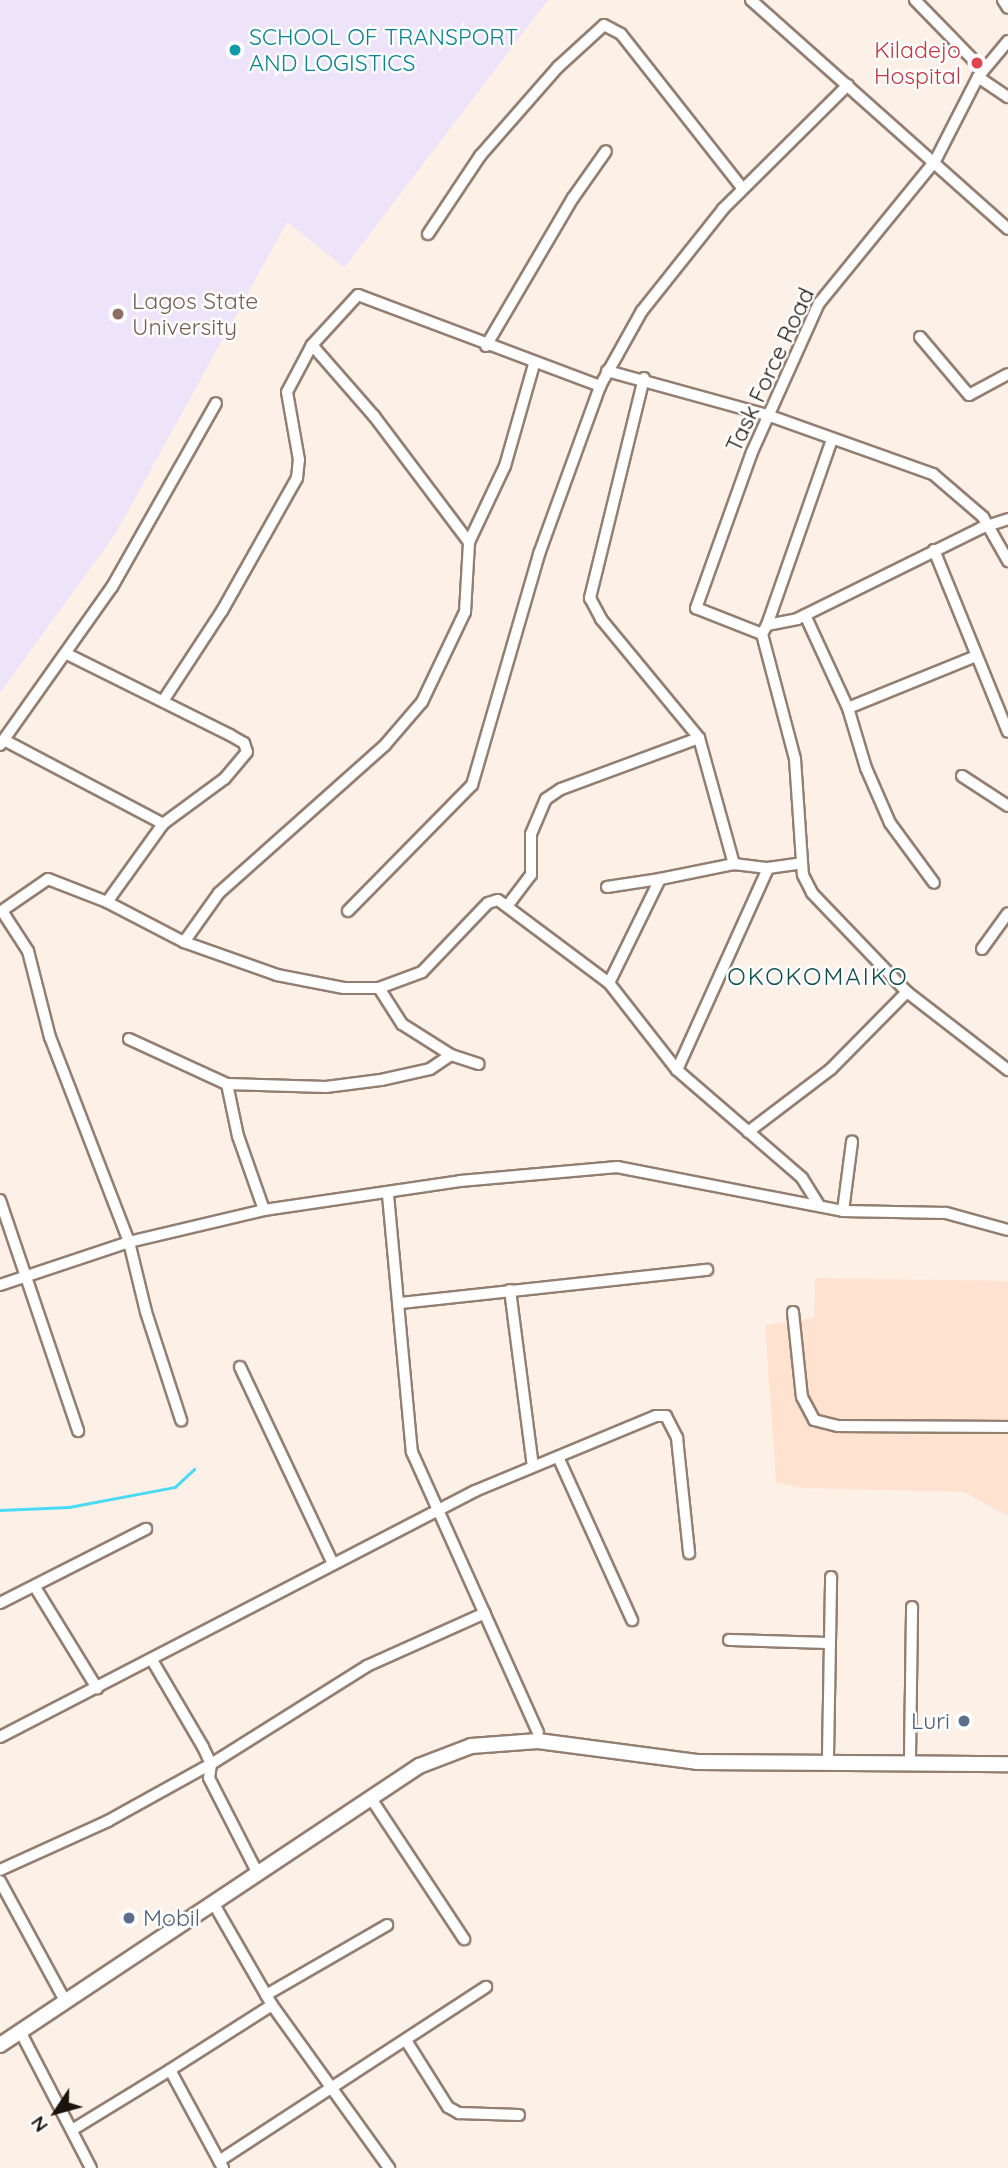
<!DOCTYPE html>
<html>
<head>
<meta charset="utf-8">
<style>
	body { margin:0 }
	#map { position:relative; width:1008px; height:2168px; overflow:hidden; background:#fdf0e7; font-family:Quicksand,sans-serif }
	div>[style] { position:absolute }
	[style*='--x'] { left:calc(var(--x)*1px); top:calc(var(--y)*1px); width:calc(var(--w)*1px); rotate:calc(var(--a)*1deg) }
	.built>* { inset:0; background:#ffe2cf }
	.education>* { inset:0; background:#eee4f9 }
	.stream>* { height:2.5px; margin:-1.25px; padding:0 1.25px; transform-origin:1.25px; border-radius:1.25px; background:#4bdaf3 }
	.roads { filter:drop-shadow(2px 0 #937f72) drop-shadow(-2px 0 #937f72) drop-shadow(0 2px #937f72) drop-shadow(0 -2px #937f72) }
	.street>* { height:10px; margin:-5px; padding:0 5px; transform-origin:5px; border-radius:5px; background:#fff }
	.secondary>* { height:14px; margin:-7px; padding:0 7px; transform-origin:7px; border-radius:7px; background:#fff }
	.dots>* { width:19px; height:19px; translate:-50% -50%; box-sizing:border-box; border:4px solid #fff; border-radius:50% }
	span { translate:-50% -50%; white-space:nowrap; text-align:center; line-height:1.15; -webkit-text-stroke:5px #fff; paint-order:stroke }
	.culture-label { font-size:23px; color:#0d838f }
	.left { translate:0 -50%; text-align:left }
	.health-label { font-size:23px; color:#be3a42 }
	.right { translate:-100% -50%; text-align:right }
	.education-label { font-size:23px; color:#785e54 }
	.street-label { font-size:23px; color:#1a130e }
	.service-label { font-size:23px; color:#4e5e75 }
	.neighbourhood-label { font-size:24px; color:#114f4d; letter-spacing:2px }
	.north { position:absolute; left:21px; top:2077px; width:70px; height:70px; -webkit-text-stroke:5px #fff; paint-order:stroke; rotate:234deg; font-size:19px; font-weight:700; line-height:28px; text-align:center; color:#1a130e }
	.north::after { content:''; display:block; margin:auto; width:24px; height:32px; background:#1a130e; clip-path:polygon(50% 0,100% 100%,50% 72%,0 100%) }
</style>
</head>
<body>
<div id="map">
	<div class="built">
		<i style="clip-path:polygon(815px 1278px,1008px 1281px,1008px 1516px,964px 1492px,801px 1488px,776px 1482px,765px 1325px,814px 1318px)"></i>
	</div>
	<div class="education">
		<i style="clip-path:polygon(0 0,548px 0,347px 264px,344px 267px,287px 222px,116px 533px,0 693px)"></i>
	</div>
	<div class="stream">
		<i style="--x:0;--y:1510;--w:69;--a:-2.5"></i>
		<i style="--x:69;--y:1507;--w:108;--a:-10.7"></i>
		<i style="--x:175;--y:1487;--w:26;--a:-43"></i>
	</div>
	<div class="roads">
		<div class="street">
			<i style="--x:751;--y:0;--w:344;--a:41.7"></i>
			<i style="--x:915;--y:0;--w:98;--a:45.8"></i>
			<i style="--x:1003;--y:0;--w:9;--a:58"></i>
			<i style="--x:1008;--y:41;--w:47;--a:129.8"></i>
			<i style="--x:978;--y:77;--w:94;--a:117.1"></i>
			<i style="--x:935;--y:161;--w:183;--a:129.2"></i>
			<i style="--x:819;--y:303;--w:163;--a:114.2"></i>
			<i style="--x:752;--y:452;--w:166;--a:109.7"></i>
			<i style="--x:696;--y:608;--w:71;--a:21.5"></i>
			<i style="--x:762;--y:634;--w:10;--a:-61"></i>
			<i style="--x:767;--y:625;--w:31;--a:-11"></i>
			<i style="--x:797;--y:619;--w:205;--a:-26.3"></i>
			<i style="--x:981;--y:528;--w:28;--a:-18"></i>
			<i style="--x:978;--y:77;--w:36;--a:34"></i>
			<i style="--x:428;--y:234;--w:94;--a:-56.3"></i>
			<i style="--x:480;--y:156;--w:118;--a:-48.8"></i>
			<i style="--x:558;--y:67;--w:62;--a:-42.4"></i>
			<i style="--x:604;--y:25;--w:19;--a:28"></i>
			<i style="--x:621;--y:34;--w:196;--a:51.8"></i>
			<i style="--x:920;--y:337;--w:76;--a:49.8"></i>
			<i style="--x:969;--y:395;--w:44;--a:-28.3"></i>
			<i style="--x:312;--y:345;--w:94;--a:48.9"></i>
			<i style="--x:374;--y:416;--w:158;--a:53"></i>
			<i style="--x:486;--y:346;--w:172;--a:-59.6"></i>
			<i style="--x:573;--y:198;--w:57;--a:-54.9"></i>
			<i style="--x:607;--y:371;--w:166;--a:15.4"></i>
			<i style="--x:767;--y:415;--w:176;--a:19.6"></i>
			<i style="--x:933;--y:474;--w:66;--a:40.7"></i>
			<i style="--x:983;--y:517;--w:51;--a:60.4"></i>
			<i style="--x:644;--y:378;--w:227;--a:103.8"></i>
			<i style="--x:590;--y:598;--w:24;--a:62"></i>
			<i style="--x:601;--y:619;--w:154;--a:50.5"></i>
			<i style="--x:699;--y:738;--w:131;--a:74.5"></i>
			<i style="--x:934;--y:550;--w:196;--a:67.9"></i>
			<i style="--x:805;--y:615;--w:102;--a:65.2"></i>
			<i style="--x:848;--y:708;--w:63;--a:73.3"></i>
			<i style="--x:866;--y:768;--w:60;--a:66.4"></i>
			<i style="--x:890;--y:823;--w:74;--a:53.7"></i>
			<i style="--x:767;--y:625;--w:197;--a:-70.7"></i>
			<i style="--x:762;--y:634;--w:129;--a:75.2"></i>
			<i style="--x:795;--y:759;--w:116;--a:86.1"></i>
			<i style="--x:803;--y:875;--w:20;--a:63"></i>
			<i style="--x:812;--y:893;--w:137;--a:46.2"></i>
			<i style="--x:907;--y:992;--w:128;--a:37.7"></i>
			<i style="--x:67;--y:654;--w:182;--a:26.4"></i>
			<i style="--x:230;--y:735;--w:16;--a:30"></i>
			<i style="--x:244;--y:743;--w:9;--a:72"></i>
			<i style="--x:247;--y:752;--w:35;--a:130"></i>
			<i style="--x:224;--y:779;--w:76;--a:143.6"></i>
			<i style="--x:163;--y:824;--w:96;--a:125.7"></i>
			<i style="--x:163;--y:701;--w:108;--a:-56.8"></i>
			<i style="--x:222;--y:611;--w:153;--a:-60.6"></i>
			<i style="--x:297;--y:478;--w:18;--a:-84"></i>
			<i style="--x:299;--y:460;--w:69;--a:-100"></i>
			<i style="--x:287;--y:392;--w:53;--a:-62"></i>
			<i style="--x:312;--y:345;--w:68;--a:-47.4"></i>
			<i style="--x:358;--y:295;--w:259;--a:20.6"></i>
			<i style="--x:848;--y:708;--w:138;--a:-22.1"></i>
			<i style="--x:4;--y:740;--w:180;--a:27.8"></i>
			<i style="--x:0;--y:745;--w:194;--a:-54.7"></i>
			<i style="--x:112;--y:587;--w:211;--a:-60.5"></i>
			<i style="--x:962;--y:776;--w:55;--a:33.1"></i>
			<i style="--x:607;--y:887;--w:54;--a:-8.6"></i>
			<i style="--x:508;--y:905;--w:38;--a:-53"></i>
			<i style="--x:531;--y:875;--w:41;--a:-90"></i>
			<i style="--x:531;--y:834;--w:38;--a:-67"></i>
			<i style="--x:546;--y:799;--w:18;--a:-34"></i>
			<i style="--x:561;--y:789;--w:147;--a:-20.3"></i>
			<i style="--x:2;--y:911;--w:48;--a:57"></i>
			<i style="--x:28;--y:951;--w:89;--a:75.7"></i>
			<i style="--x:50;--y:1037;--w:220;--a:68.9"></i>
			<i style="--x:129;--y:1242;--w:72;--a:76.3"></i>
			<i style="--x:146;--y:1312;--w:114;--a:72"></i>
			<i style="--x:348;--y:911;--w:177;--a:-45.5"></i>
			<i style="--x:472;--y:785;--w:241;--a:-73.8"></i>
			<i style="--x:539;--y:554;--w:179;--a:-70"></i>
			<i style="--x:600;--y:386;--w:86;--a:-60.8"></i>
			<i style="--x:642;--y:311;--w:130;--a:-51.5"></i>
			<i style="--x:723;--y:209;--w:176;--a:-44.8"></i>
			<i style="--x:0;--y:912;--w:58;--a:-34.5"></i>
			<i style="--x:48;--y:879;--w:63;--a:21.3"></i>
			<i style="--x:107;--y:902;--w:87;--a:27.5"></i>
			<i style="--x:184;--y:942;--w:99;--a:19.5"></i>
			<i style="--x:277;--y:975;--w:68;--a:11"></i>
			<i style="--x:344;--y:988;--w:35;--a:0"></i>
			<i style="--x:379;--y:988;--w:46;--a:-20.4"></i>
			<i style="--x:422;--y:972;--w:95;--a:-46.3"></i>
			<i style="--x:488;--y:903;--w:10;--a:-17"></i>
			<i style="--x:498;--y:900;--w:139;--a:36.8"></i>
			<i style="--x:609;--y:983;--w:110;--a:52"></i>
			<i style="--x:677;--y:1070;--w:165;--a:40.8"></i>
			<i style="--x:802;--y:1178;--w:32;--a:58"></i>
			<i style="--x:184;--y:942;--w:60;--a:-54.5"></i>
			<i style="--x:219;--y:893;--w:222;--a:-41.7"></i>
			<i style="--x:385;--y:745;--w:57;--a:-49.3"></i>
			<i style="--x:422;--y:702;--w:100;--a:-64.5"></i>
			<i style="--x:465;--y:612;--w:70;--a:-86.7"></i>
			<i style="--x:469;--y:542;--w:84;--a:-64.7"></i>
			<i style="--x:505;--y:466;--w:106;--a:-74.1"></i>
			<i style="--x:982;--y:949;--w:44;--a:-54.2"></i>
			<i style="--x:609;--y:983;--w:116;--a:-63.9"></i>
			<i style="--x:660;--y:879;--w:76;--a:-11.5"></i>
			<i style="--x:734;--y:864;--w:34;--a:7"></i>
			<i style="--x:768;--y:868;--w:34;--a:-8"></i>
			<i style="--x:379;--y:988;--w:43;--a:57.4"></i>
			<i style="--x:402;--y:1024;--w:58;--a:32.3"></i>
			<i style="--x:129;--y:1039;--w:108;--a:24.7"></i>
			<i style="--x:227;--y:1084;--w:99;--a:1.7"></i>
			<i style="--x:326;--y:1087;--w:55;--a:-7.3"></i>
			<i style="--x:381;--y:1080;--w:50;--a:-12.7"></i>
			<i style="--x:430;--y:1069;--w:25;--a:-34"></i>
			<i style="--x:451;--y:1055;--w:29;--a:18"></i>
			<i style="--x:677;--y:1070;--w:222;--a:-65.7"></i>
			<i style="--x:227;--y:1084;--w:53;--a:78.1"></i>
			<i style="--x:238;--y:1136;--w:78;--a:70.6"></i>
			<i style="--x:748;--y:1132;--w:104;--a:-37.2"></i>
			<i style="--x:831;--y:1069;--w:108;--a:-45.4"></i>
			<i style="--x:388;--y:1195;--w:258;--a:84.7"></i>
			<i style="--x:412;--y:1452;--w:307;--a:65.8"></i>
			<i style="--x:0;--y:1200;--w:244;--a:71.3"></i>
			<i style="--x:843;--y:1211;--w:70;--a:-82.6"></i>
			<i style="--x:0;--y:1285;--w:136;--a:-18.4"></i>
			<i style="--x:129;--y:1242;--w:139;--a:-13.3"></i>
			<i style="--x:264;--y:1210;--w:198;--a:-8.4"></i>
			<i style="--x:460;--y:1181;--w:158;--a:-5.1"></i>
			<i style="--x:617;--y:1167;--w:230;--a:11"></i>
			<i style="--x:843;--y:1211;--w:103;--a:1.1"></i>
			<i style="--x:946;--y:1213;--w:64;--a:15.3"></i>
			<i style="--x:510;--y:1290;--w:177;--a:82.6"></i>
			<i style="--x:401;--y:1303;--w:308;--a:-6.2"></i>
			<i style="--x:793;--y:1312;--w:85;--a:84"></i>
			<i style="--x:802;--y:1397;--w:26;--a:62"></i>
			<i style="--x:814;--y:1420;--w:25;--a:14"></i>
			<i style="--x:838;--y:1426;--w:170;--a:0.3"></i>
			<i style="--x:240;--y:1367;--w:216;--a:64.7"></i>
			<i style="--x:559;--y:1459;--w:177;--a:65.6"></i>
			<i style="--x:35;--y:1587;--w:119;--a:58.5"></i>
			<i style="--x:0;--y:1603;--w:164;--a:-26.9"></i>
			<i style="--x:729;--y:1640;--w:101;--a:1.7"></i>
			<i style="--x:152;--y:1660;--w:101;--a:59.6"></i>
			<i style="--x:203;--y:1747;--w:19;--a:65"></i>
			<i style="--x:211;--y:1764;--w:14;--a:98"></i>
			<i style="--x:209;--y:1778;--w:101;--a:62.9"></i>
			<i style="--x:0;--y:1737;--w:535;--a:-27.38"></i>
			<i style="--x:475;--y:1491;--w:196;--a:-22.5"></i>
			<i style="--x:656;--y:1416;--w:10;--a:0"></i>
			<i style="--x:666;--y:1416;--w:25;--a:63"></i>
			<i style="--x:677;--y:1438;--w:116;--a:84"></i>
			<i style="--x:828;--y:1756;--w:179;--a:-89"></i>
			<i style="--x:910;--y:1756;--w:149;--a:-89.2"></i>
			<i style="--x:372;--y:1800;--w:167;--a:56.5"></i>
			<i style="--x:0;--y:1870;--w:119;--a:-24.4"></i>
			<i style="--x:108;--y:1821;--w:118;--a:-29"></i>
			<i style="--x:211;--y:1764;--w:184;--a:-32.1"></i>
			<i style="--x:367;--y:1666;--w:129;--a:-24.2"></i>
			<i style="--x:0;--y:1881;--w:132;--a:61.5"></i>
			<i style="--x:215;--y:1906;--w:114;--a:60.1"></i>
			<i style="--x:272;--y:2005;--w:201;--a:54.3"></i>
			<i style="--x:266;--y:1995;--w:140;--a:-30"></i>
			<i style="--x:21;--y:2033;--w:152;--a:62.6"></i>
			<i style="--x:407;--y:2042;--w:77;--a:57.8"></i>
			<i style="--x:448;--y:2107;--w:13;--a:29"></i>
			<i style="--x:459;--y:2113;--w:60;--a:1.9"></i>
			<i style="--x:72;--y:2130;--w:115;--a:-31.5"></i>
			<i style="--x:219;--y:2161;--w:319;--a:-33.1"></i>
			<i style="--x:223;--y:2168;--w:111;--a:-118.4"></i>
			<i style="--x:170;--y:2070;--w:121;--a:-32.5"></i>
		</div>
		<div class="secondary">
			<i style="--x:0;--y:2045;--w:503;--a:-33.66"></i>
			<i style="--x:419;--y:1766;--w:56;--a:-21"></i>
			<i style="--x:471;--y:1746;--w:67;--a:-4.3"></i>
			<i style="--x:538;--y:1741;--w:160;--a:7.5"></i>
			<i style="--x:697;--y:1762;--w:311;--a:0.4"></i>
		</div>
	</div>
	<div class="dots">
		<i style="left:235px;top:50px;background:#0f9aa8"></i>
		<i style="left:977px;top:63px;background:#e0444e"></i>
		<i style="left:118px;top:314px;background:#8d6e63"></i>
		<i style="left:964px;top:1721px;background:#5c6f8a"></i>
		<i style="left:129px;top:1918px;background:#5c6f8a"></i>
	</div>
	<div class="culture-label">
		<span class="left" style="left:249px;top:50px">SCHOOL OF TRANSPORT<br>AND LOGISTICS</span>
	</div>
	<div class="health-label">
		<span class="right" style="left:961px;top:63px">Kiladejo<br>Hospital</span>
	</div>
	<div class="education-label">
		<span class="left" style="left:132px;top:314px">Lagos State<br>University</span>
	</div>
	<div class="street-label">
		<span style="left:770px;top:370px;rotate:-65deg">Task Force Road</span>
	</div>
	<div class="service-label">
		<span class="right" style="left:950px;top:1721px">Luri</span>
		<span class="left" style="left:143px;top:1918px">Mobil</span>
	</div>
	<div class="neighbourhood-label">
		<span style="left:818px;top:977px">OKOKOMAIKO</span>
	</div>
	<div class="north">N</div>
</div>
</body>
</html>
